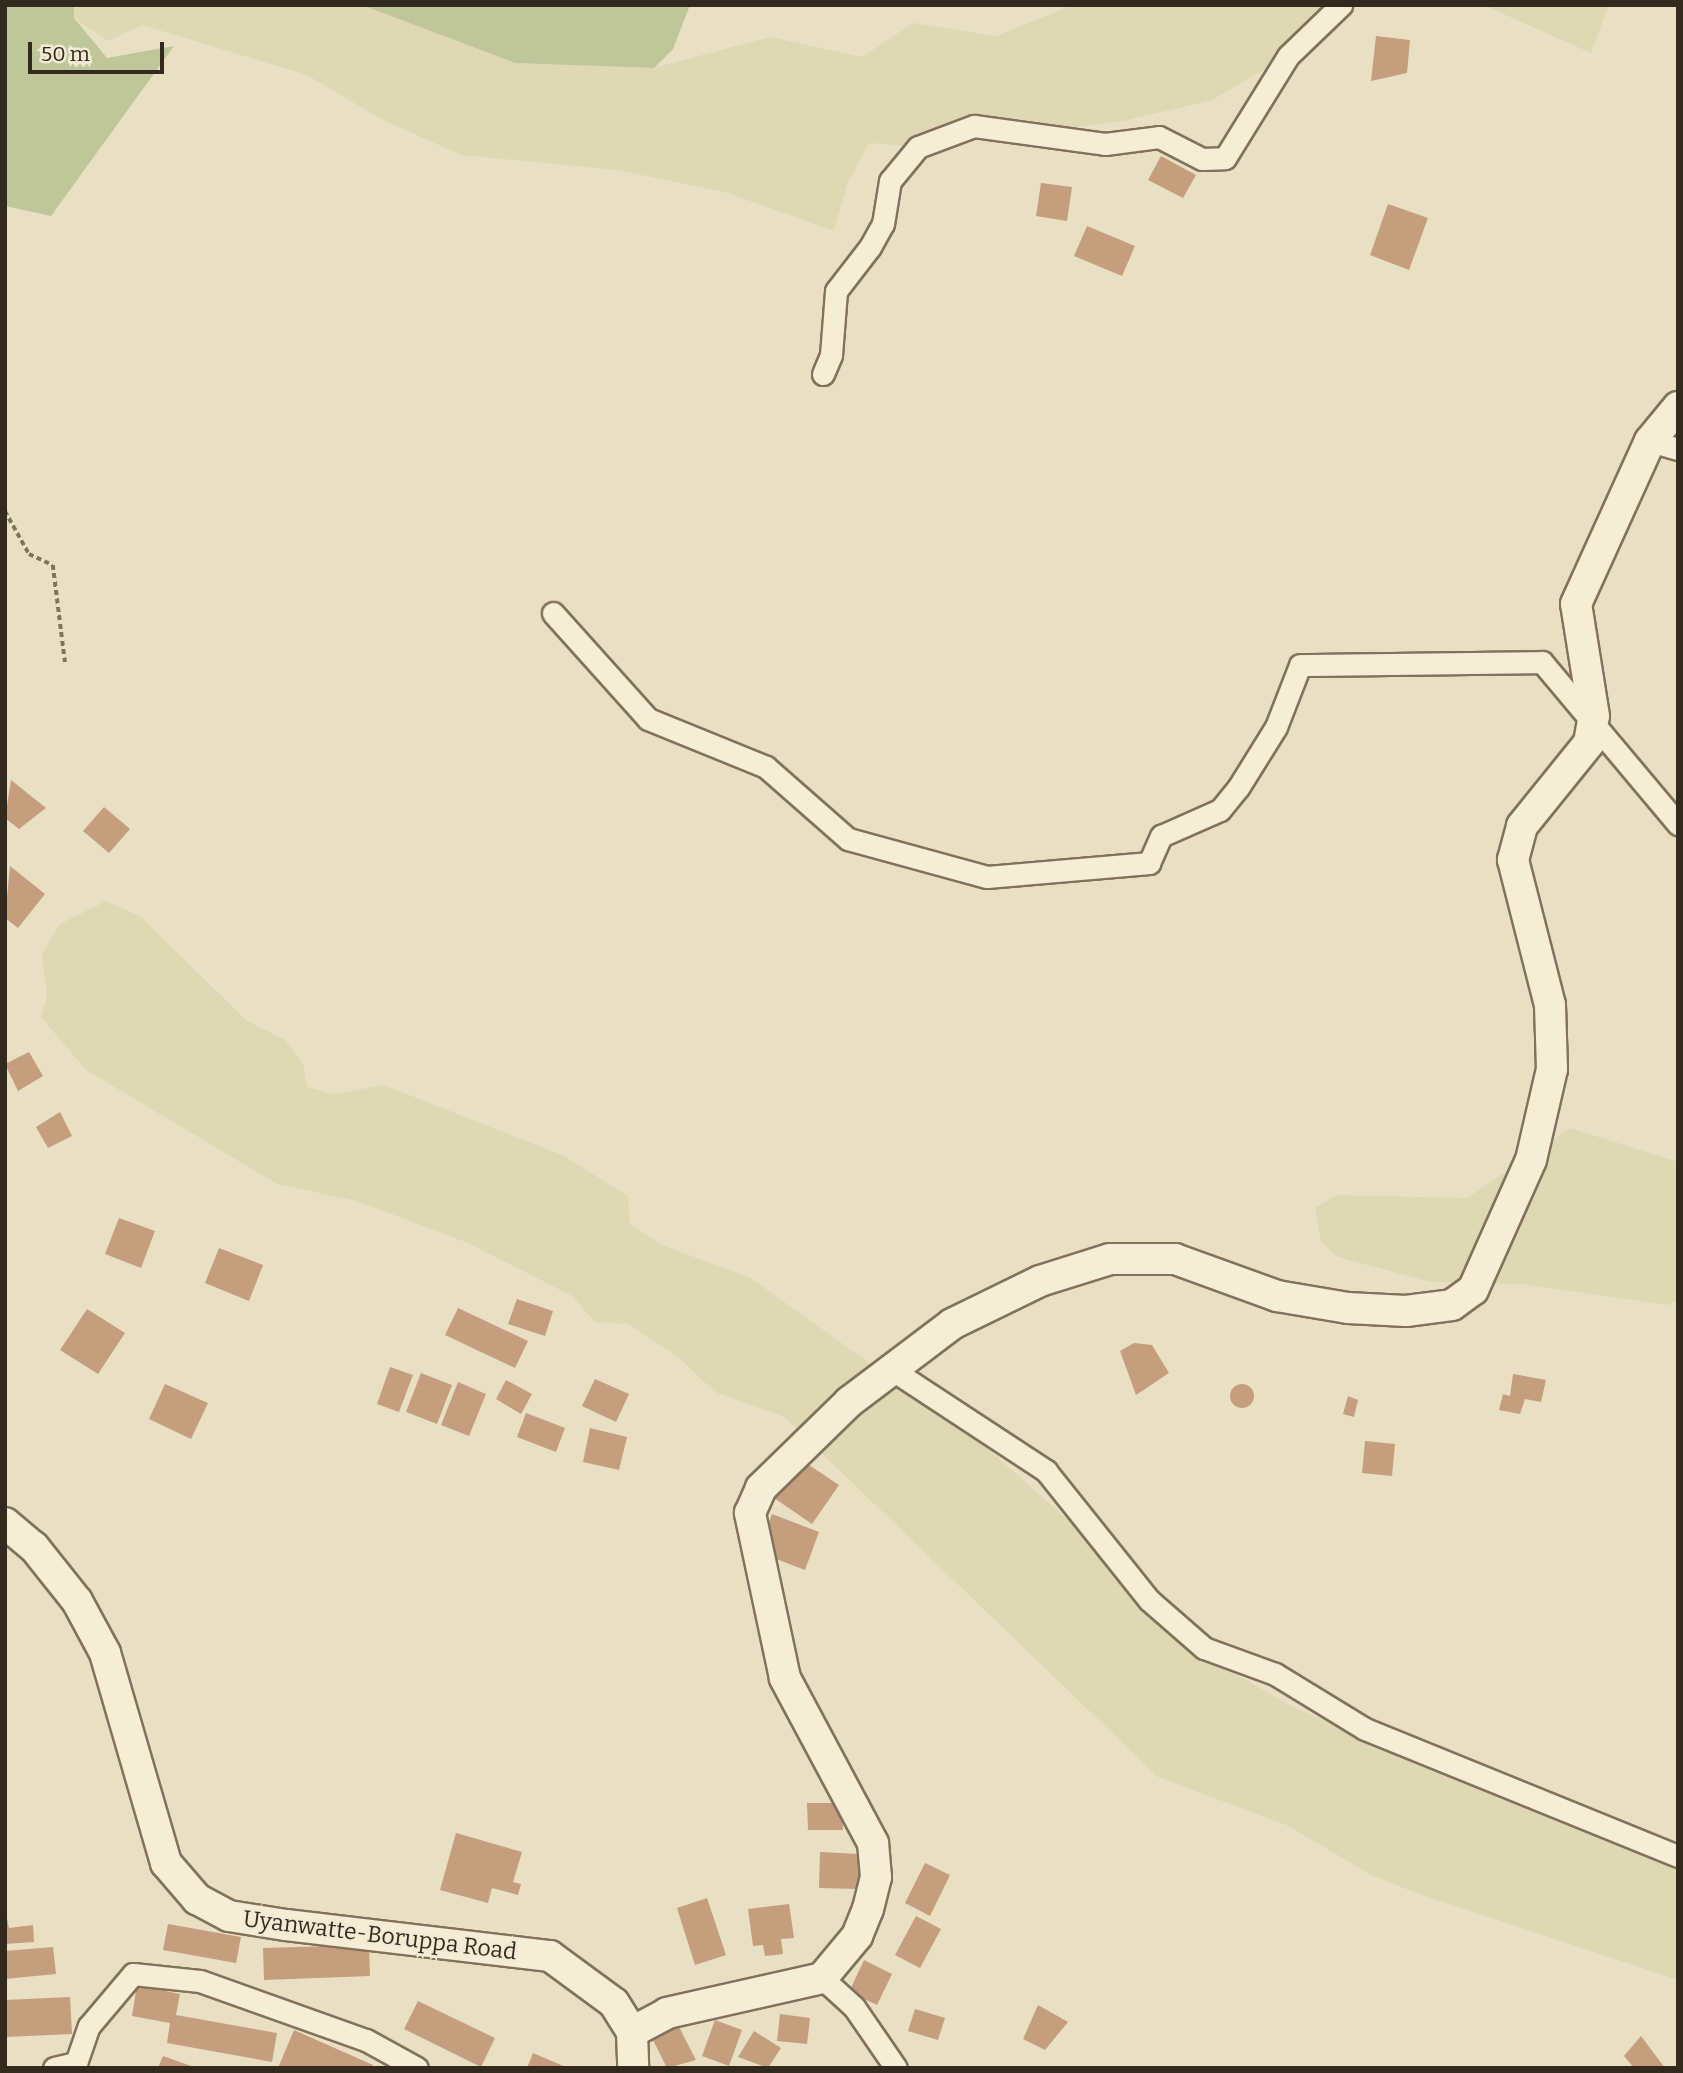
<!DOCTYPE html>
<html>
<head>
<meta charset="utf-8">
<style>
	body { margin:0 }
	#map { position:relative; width:1683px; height:2073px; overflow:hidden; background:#e9e0c4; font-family:Bitter,serif }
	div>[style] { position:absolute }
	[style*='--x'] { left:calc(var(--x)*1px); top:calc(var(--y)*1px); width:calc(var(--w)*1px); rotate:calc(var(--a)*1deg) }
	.farmland>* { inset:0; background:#ded9b2 }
	.green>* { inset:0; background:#bfc699 }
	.building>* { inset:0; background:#c49e7d }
	.round { border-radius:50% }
	.path>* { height:3.5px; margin-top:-1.75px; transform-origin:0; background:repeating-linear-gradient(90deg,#82725c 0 5px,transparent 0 8.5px) }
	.roads { filter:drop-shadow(2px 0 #82725c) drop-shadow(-2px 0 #82725c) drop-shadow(0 2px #82725c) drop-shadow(0 -2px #82725c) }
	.street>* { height:21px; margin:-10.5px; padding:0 10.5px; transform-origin:10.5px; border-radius:10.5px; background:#f5edd6 }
	.secondary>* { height:30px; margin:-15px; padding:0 15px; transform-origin:15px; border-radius:15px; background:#f5edd6 }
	span { translate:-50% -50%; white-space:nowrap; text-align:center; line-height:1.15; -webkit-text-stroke:5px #f2ead2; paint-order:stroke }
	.street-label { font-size:23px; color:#332a1f }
	.frame { position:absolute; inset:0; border:7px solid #332a1f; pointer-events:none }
	.scale { position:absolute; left:28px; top:42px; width:136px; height:32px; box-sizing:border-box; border:4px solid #332a1f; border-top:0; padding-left:9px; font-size:21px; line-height:24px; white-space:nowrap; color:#332a1f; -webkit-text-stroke:5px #f2ead2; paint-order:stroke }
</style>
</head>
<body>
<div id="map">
	<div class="farmland">
		<i style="clip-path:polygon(75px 5px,362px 5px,515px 63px,654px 68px,770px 37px,862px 57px,913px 23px,996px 36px,1074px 5px,1341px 5px,1288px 56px,1212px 100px,1124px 121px,918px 147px,869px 143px,847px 184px,834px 231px,728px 193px,617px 170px,461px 155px,379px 118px,307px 75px,142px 25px,108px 41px,74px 18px)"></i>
		<i style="clip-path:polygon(1483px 5px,1609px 5px,1591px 53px)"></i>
		<i style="clip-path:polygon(106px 901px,140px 916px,247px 1021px,285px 1040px,303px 1064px,307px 1087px,334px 1094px,384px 1085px,564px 1156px,628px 1196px,630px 1224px,662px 1245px,751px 1278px,981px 1443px,1084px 1534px,1201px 1654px,1291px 1706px,1678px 1870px,1678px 1980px,1419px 1894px,1371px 1875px,1289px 1826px,1158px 1777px,784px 1417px,715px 1392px,678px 1357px,628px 1324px,595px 1322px,572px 1296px,468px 1243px,357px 1201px,277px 1184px,86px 1070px,41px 1017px,47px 995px,42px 954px,60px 924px)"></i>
		<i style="clip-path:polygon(1570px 1128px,1678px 1162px,1678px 1301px,1667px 1305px,1521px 1284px,1430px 1282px,1338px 1257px,1321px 1242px,1315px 1208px,1337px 1195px,1467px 1198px)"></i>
	</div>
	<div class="green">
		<i style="clip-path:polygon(5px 5px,74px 5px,74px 18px,107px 58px,174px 46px,51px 216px,5px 206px)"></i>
		<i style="clip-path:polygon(362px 5px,690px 5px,673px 49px,654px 68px,515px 63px)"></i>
	</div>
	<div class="building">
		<i style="clip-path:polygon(1376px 36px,1410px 40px,1407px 73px,1371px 81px)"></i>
		<i style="clip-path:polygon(1161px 156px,1196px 175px,1183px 198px,1148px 180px)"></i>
		<i style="clip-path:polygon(1041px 183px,1072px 187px,1067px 221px,1036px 216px)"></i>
		<i style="clip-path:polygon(1388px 204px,1428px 218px,1409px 270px,1370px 255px)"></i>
		<i style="clip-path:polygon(1087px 226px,1135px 246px,1122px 276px,1074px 256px)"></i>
		<i style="clip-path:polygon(11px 780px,46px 808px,19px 829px,5px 818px)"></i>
		<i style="clip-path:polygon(104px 807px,130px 829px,109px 853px,83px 831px)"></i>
		<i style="clip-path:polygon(10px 866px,45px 894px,18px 928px,5px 918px)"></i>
		<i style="clip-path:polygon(29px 1052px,43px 1076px,18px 1091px,5px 1064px)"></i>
		<i style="clip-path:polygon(60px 1112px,72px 1136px,48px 1148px,36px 1127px)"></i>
		<i style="clip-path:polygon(119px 1218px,155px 1231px,141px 1268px,105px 1254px)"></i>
		<i style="clip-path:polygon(219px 1248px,263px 1265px,249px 1301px,205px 1283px)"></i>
		<i style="clip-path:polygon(517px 1299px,553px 1311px,545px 1336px,508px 1324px)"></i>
		<i style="clip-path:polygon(458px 1308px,528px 1341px,515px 1368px,445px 1335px)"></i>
		<i style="clip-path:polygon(87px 1309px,125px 1333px,98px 1374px,60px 1350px)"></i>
		<i style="clip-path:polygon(1134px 1343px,1152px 1345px,1169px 1373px,1136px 1395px,1120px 1351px)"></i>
		<i style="clip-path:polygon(390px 1367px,413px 1375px,399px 1412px,377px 1404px)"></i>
		<i style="clip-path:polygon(421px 1373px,452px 1385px,437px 1424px,406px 1412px)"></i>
		<i style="clip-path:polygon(1513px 1374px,1546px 1380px,1541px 1402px,1525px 1399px,1520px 1414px,1499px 1410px,1503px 1394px,1510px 1396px)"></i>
		<i style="clip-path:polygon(595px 1379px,629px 1394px,616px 1422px,582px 1406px)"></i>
		<i style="clip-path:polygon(506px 1380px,532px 1394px,521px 1414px,496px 1399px)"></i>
		<i style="clip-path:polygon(458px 1382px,486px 1394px,469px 1436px,441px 1425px)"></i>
		<i class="round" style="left:1230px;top:1384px;width:24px;height:24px"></i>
		<i style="clip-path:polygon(165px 1384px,208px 1403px,191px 1439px,149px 1419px)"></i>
		<i style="clip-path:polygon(1348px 1396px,1358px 1400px,1354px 1417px,1343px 1414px)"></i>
		<i style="clip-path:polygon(526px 1413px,565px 1428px,556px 1452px,517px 1437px)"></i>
		<i style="clip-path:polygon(590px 1428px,627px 1437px,619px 1470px,583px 1462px)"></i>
		<i style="clip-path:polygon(1365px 1441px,1395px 1444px,1392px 1476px,1362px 1473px)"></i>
		<i style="clip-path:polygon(800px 1459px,839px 1485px,812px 1524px,774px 1498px)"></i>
		<i style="clip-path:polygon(772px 1514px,819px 1532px,805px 1570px,758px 1552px)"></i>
		<i style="clip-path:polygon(807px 1803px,842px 1803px,843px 1830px,808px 1830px)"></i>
		<i style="clip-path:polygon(456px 1833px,522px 1852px,513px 1882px,521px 1884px,518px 1895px,492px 1888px,488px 1903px,440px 1890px)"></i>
		<i style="clip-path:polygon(820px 1852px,859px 1854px,858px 1889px,819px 1888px)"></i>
		<i style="clip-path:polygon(925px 1863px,950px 1875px,930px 1916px,905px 1903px)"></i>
		<i style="clip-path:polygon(707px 1898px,726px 1955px,695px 1965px,677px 1908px)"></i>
		<i style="clip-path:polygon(789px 1904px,794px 1938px,781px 1939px,783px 1954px,765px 1956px,763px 1945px,753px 1946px,748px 1909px)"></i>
		<i style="clip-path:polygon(5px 1908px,9px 1928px,33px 1925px,34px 1942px,5px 1944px)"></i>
		<i style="clip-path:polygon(916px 1916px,941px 1929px,920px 1968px,895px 1955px)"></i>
		<i style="clip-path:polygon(168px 1924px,241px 1937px,236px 1963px,163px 1950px)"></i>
		<i style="clip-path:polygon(369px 1945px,370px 1976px,264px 1980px,263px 1948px)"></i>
		<i style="clip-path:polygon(53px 1947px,56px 1974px,5px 1979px,5px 1951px)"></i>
		<i style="clip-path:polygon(864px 1960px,892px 1974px,877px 2005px,849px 1992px)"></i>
		<i style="clip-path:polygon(137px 1985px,180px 1994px,176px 2015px,277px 2033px,272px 2062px,167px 2043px,170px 2023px,132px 2016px)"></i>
		<i style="clip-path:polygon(70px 1997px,72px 2034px,5px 2037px,5px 2000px)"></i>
		<i style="clip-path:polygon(418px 2001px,495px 2038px,481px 2067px,404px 2029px)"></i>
		<i style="clip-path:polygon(1038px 2005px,1068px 2022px,1045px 2050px,1023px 2039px)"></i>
		<i style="clip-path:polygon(915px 2009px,945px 2018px,938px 2040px,908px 2031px)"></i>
		<i style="clip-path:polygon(780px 2014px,810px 2018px,807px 2044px,777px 2041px)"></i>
		<i style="clip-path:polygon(715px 2020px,742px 2030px,729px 2066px,702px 2056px)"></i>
		<i style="clip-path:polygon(678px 2025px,696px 2060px,667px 2068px,652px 2038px)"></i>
		<i style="clip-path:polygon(294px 2030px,373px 2065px,372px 2068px,278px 2068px)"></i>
		<i style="clip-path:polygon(754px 2031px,781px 2048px,768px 2068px,738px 2057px)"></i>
		<i style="clip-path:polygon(1641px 2036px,1665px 2068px,1634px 2068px,1624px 2056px)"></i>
		<i style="clip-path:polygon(533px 2053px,568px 2068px,527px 2068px)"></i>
		<i style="clip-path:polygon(163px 2056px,194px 2067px,194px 2068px,158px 2068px)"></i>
	</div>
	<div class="path">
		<i style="--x:5;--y:511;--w:49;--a:60.8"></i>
		<i style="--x:29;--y:554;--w:26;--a:25"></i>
		<i style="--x:53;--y:565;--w:98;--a:82.9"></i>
	</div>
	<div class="roads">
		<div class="street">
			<i style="--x:823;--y:374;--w:21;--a:-67"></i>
			<i style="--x:831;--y:355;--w:64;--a:-85.5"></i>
			<i style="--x:836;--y:291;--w:56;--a:-52.3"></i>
			<i style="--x:870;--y:247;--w:26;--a:-61"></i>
			<i style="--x:883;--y:224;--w:44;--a:-80.8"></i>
			<i style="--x:890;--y:181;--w:44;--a:-50.5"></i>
			<i style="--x:918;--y:147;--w:60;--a:-20.6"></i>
			<i style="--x:974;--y:126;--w:132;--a:7.8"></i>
			<i style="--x:1105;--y:144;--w:54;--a:-7.4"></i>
			<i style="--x:1159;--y:137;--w:48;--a:27.1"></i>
			<i style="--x:1202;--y:159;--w:23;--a:-2"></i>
			<i style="--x:1225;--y:158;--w:120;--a:-58.3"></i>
			<i style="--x:1288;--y:56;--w:74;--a:-43.9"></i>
			<i style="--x:1650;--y:441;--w:29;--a:16"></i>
			<i style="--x:553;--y:613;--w:142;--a:48.1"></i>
			<i style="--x:648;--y:719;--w:127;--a:22.1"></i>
			<i style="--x:766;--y:767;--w:109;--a:41.3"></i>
			<i style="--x:848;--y:839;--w:144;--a:15.3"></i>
			<i style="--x:987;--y:877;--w:163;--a:-4.9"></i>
			<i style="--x:1149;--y:863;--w:30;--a:-66"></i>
			<i style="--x:1161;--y:836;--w:64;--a:-23.8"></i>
			<i style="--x:1220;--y:810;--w:28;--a:-51"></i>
			<i style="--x:1238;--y:788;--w:72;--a:-58.1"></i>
			<i style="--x:1276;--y:727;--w:66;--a:-68.8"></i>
			<i style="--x:1300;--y:665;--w:242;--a:-0.7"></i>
			<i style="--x:1542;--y:662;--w:212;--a:50"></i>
			<i style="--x:891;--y:1369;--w:186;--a:33.3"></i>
			<i style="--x:1046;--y:1471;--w:165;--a:51.4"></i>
			<i style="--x:1149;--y:1600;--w:73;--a:41.1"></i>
			<i style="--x:1204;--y:1648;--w:76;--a:20.1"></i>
			<i style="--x:1275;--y:1674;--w:105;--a:31.4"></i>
			<i style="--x:1365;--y:1729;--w:338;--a:22.1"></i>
			<i style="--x:822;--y:1978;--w:43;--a:42.2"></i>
			<i style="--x:854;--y:2007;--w:74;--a:55.5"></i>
			<i style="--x:54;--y:2068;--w:23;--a:-13"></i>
			<i style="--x:76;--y:2063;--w:39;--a:-71"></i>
			<i style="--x:89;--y:2026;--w:68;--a:-49.8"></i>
			<i style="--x:133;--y:1974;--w:67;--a:6"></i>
			<i style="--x:200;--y:1981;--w:176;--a:19.6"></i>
			<i style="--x:366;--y:2040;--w:58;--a:28.8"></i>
		</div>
		<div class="secondary">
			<i style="--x:5;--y:1523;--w:38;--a:40"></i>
			<i style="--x:34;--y:1547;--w:69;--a:51.5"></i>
			<i style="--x:77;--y:1601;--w:59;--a:61.7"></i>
			<i style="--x:105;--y:1653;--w:219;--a:73.8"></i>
			<i style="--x:166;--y:1863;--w:48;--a:49.3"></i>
			<i style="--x:197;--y:1899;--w:36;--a:28"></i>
			<i style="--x:229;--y:1916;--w:58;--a:9"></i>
			<i style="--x:286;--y:1925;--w:266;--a:6.7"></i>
			<i style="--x:550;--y:1956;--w:79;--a:36.3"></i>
			<i style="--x:614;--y:2003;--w:34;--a:58"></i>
			<i style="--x:632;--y:2032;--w:40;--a:-28"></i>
			<i style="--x:667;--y:2013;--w:159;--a:-12.7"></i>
			<i style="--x:822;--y:1978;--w:55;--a:-50.2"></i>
			<i style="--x:857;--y:1936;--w:29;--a:-68"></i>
			<i style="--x:868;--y:1909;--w:33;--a:-76"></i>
			<i style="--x:876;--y:1877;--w:34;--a:-95"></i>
			<i style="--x:873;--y:1843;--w:187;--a:-118.1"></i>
			<i style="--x:785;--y:1678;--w:169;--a:-102"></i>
			<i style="--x:750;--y:1513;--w:27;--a:-66"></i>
			<i style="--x:761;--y:1488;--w:123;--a:-44.3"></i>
			<i style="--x:849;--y:1402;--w:129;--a:-37.1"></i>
			<i style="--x:952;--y:1324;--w:98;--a:-26"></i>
			<i style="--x:1040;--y:1281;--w:73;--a:-17.4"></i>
			<i style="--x:1110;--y:1259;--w:65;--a:0"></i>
			<i style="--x:1175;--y:1259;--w:109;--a:19.9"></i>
			<i style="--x:1277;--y:1296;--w:72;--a:9.6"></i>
			<i style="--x:1348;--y:1308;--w:58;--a:3"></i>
			<i style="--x:1406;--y:1311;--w:46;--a:-7.4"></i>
			<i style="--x:1452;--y:1305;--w:26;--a:-36"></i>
			<i style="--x:1473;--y:1290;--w:142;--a:-66"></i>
			<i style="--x:1531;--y:1160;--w:93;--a:-77"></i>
			<i style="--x:1552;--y:1069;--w:64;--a:-91.8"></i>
			<i style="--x:1550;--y:1005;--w:150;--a:-104.3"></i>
			<i style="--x:1513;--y:860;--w:35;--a:-75"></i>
			<i style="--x:1522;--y:826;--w:107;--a:-51.1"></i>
			<i style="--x:1589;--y:743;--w:27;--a:-80"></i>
			<i style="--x:1594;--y:716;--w:113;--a:-99.1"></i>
			<i style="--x:1576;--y:604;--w:179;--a:-65.6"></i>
			<i style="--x:1650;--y:441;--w:44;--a:-50.5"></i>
			<i style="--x:632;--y:2032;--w:36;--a:88"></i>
		</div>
	</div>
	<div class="street-label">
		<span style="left:380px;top:1935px;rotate:7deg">Uyanwatte-Boruppa Road</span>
	</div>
	<div class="frame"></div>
	<div class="scale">50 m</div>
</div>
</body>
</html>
